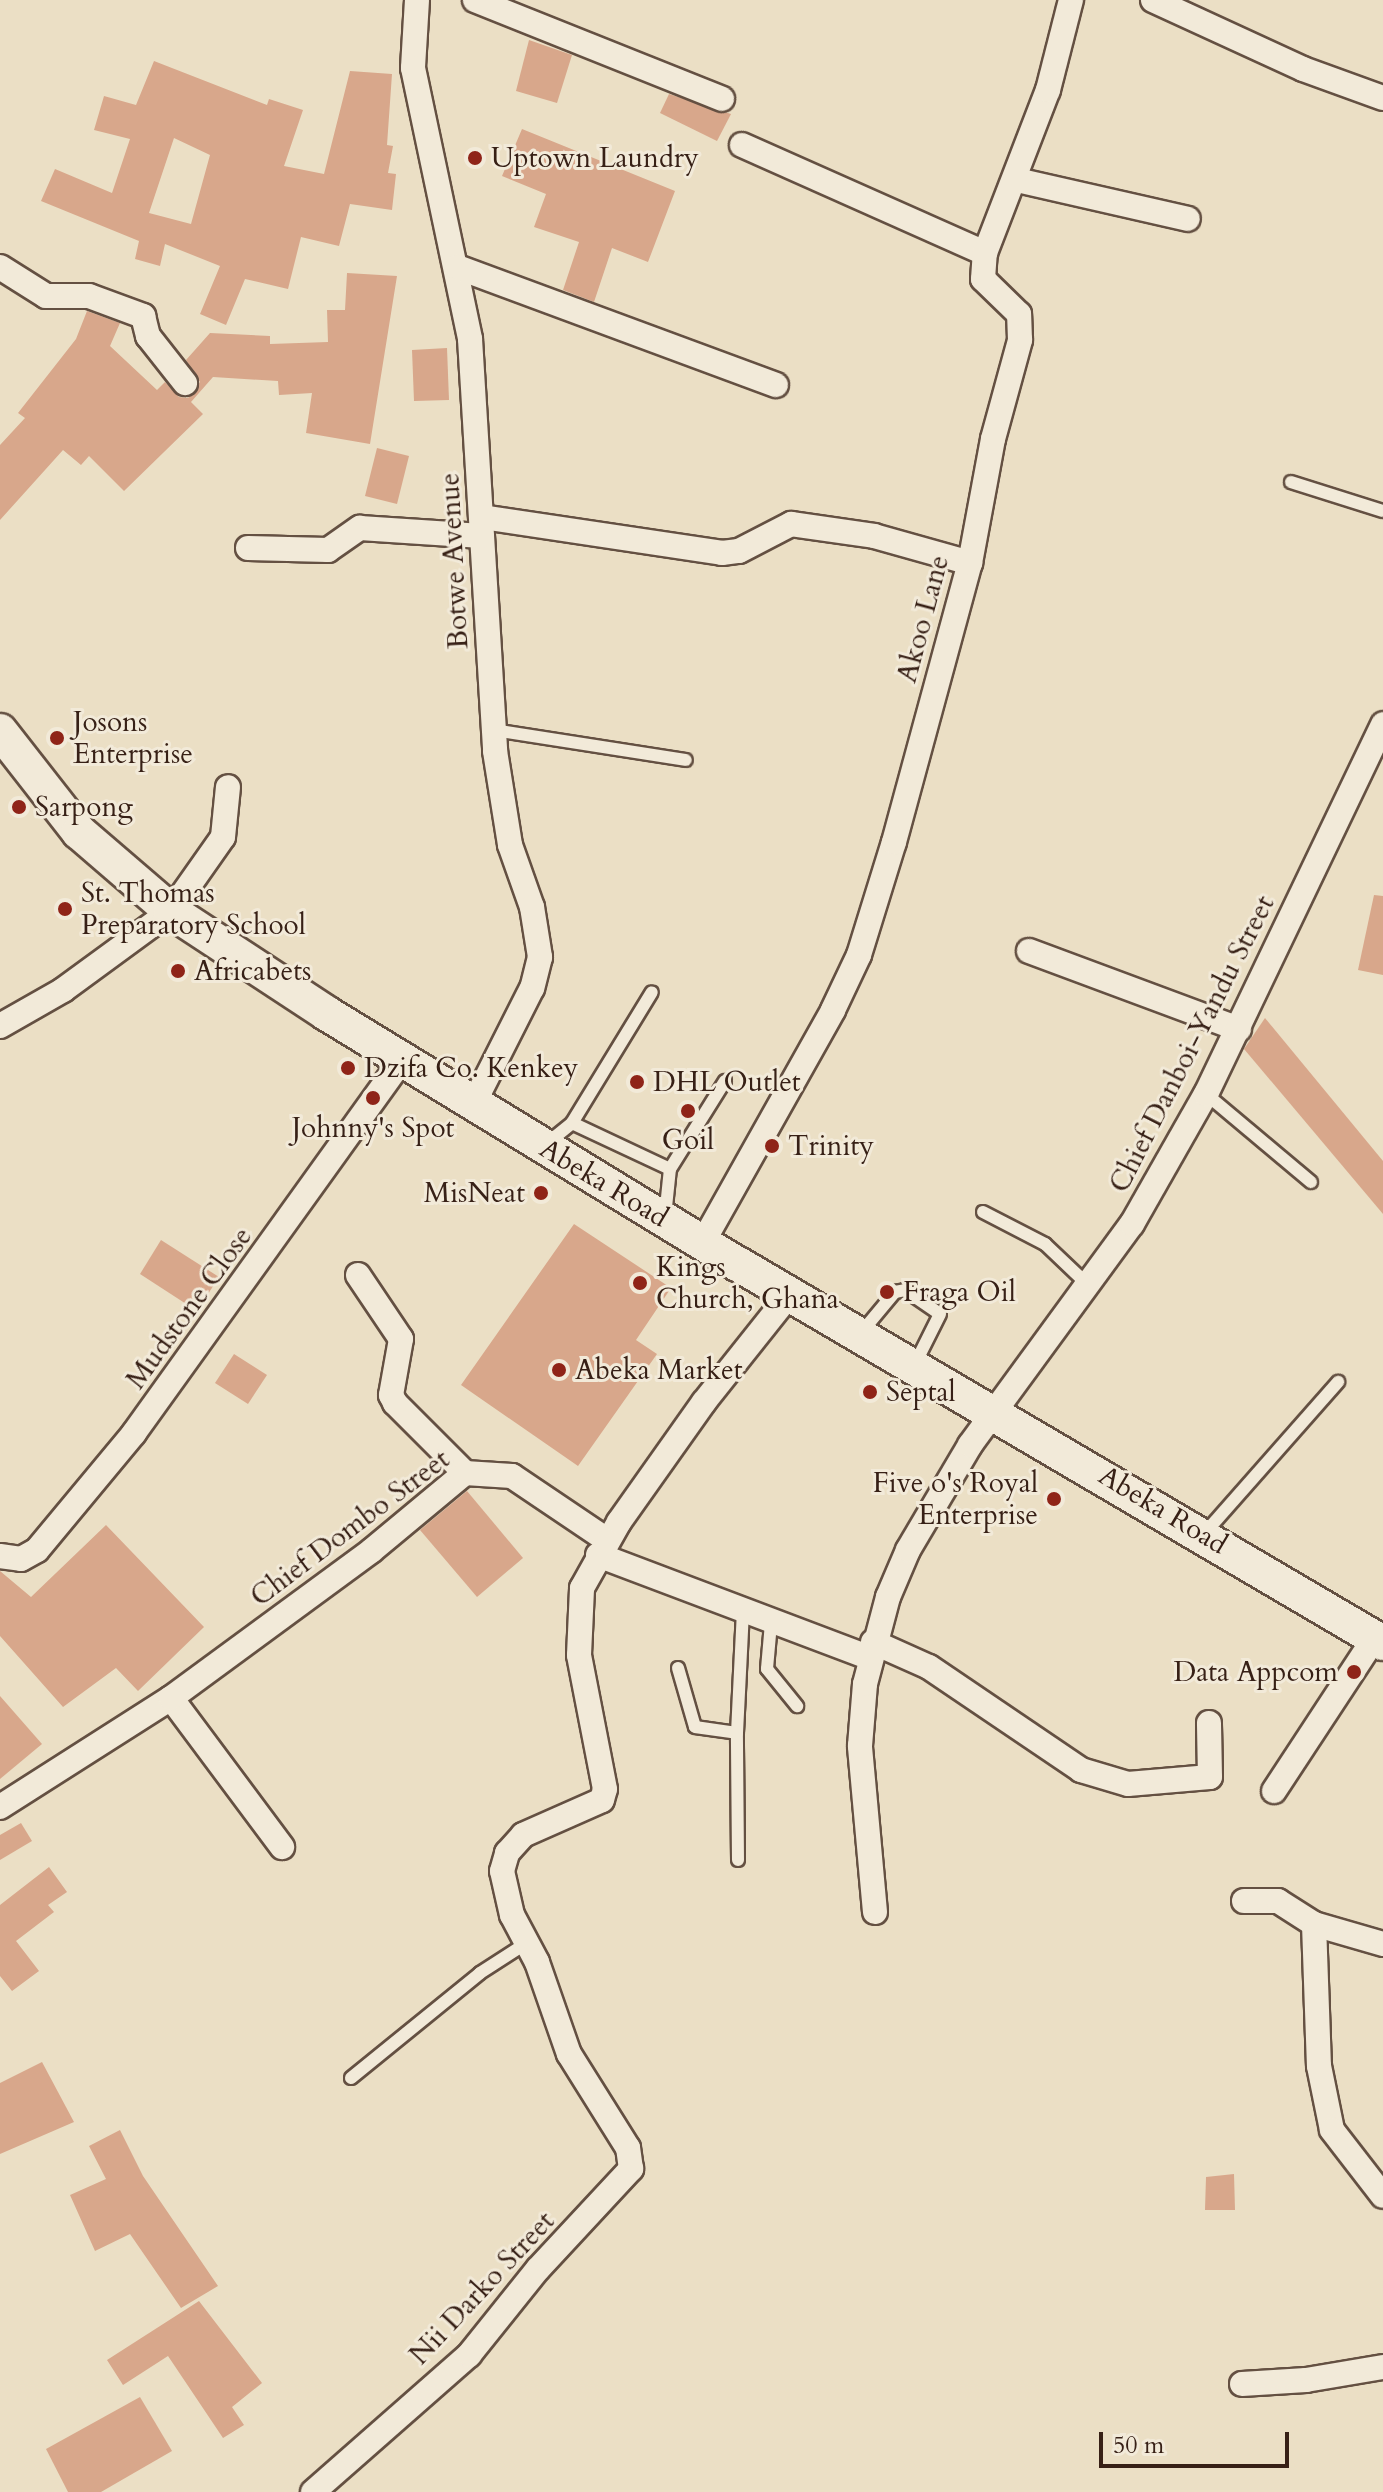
<!DOCTYPE html>
<html>
<head>
<meta charset="utf-8">
<style>
	body { margin:0 }
	#map { position:relative; width:1383px; height:2492px; overflow:hidden; background:#ebdfc5; font-family:Cardo,serif }
	div>[style] { position:absolute }
	[style*='--x'] { left:calc(var(--x)*1px); top:calc(var(--y)*1px); width:calc(var(--w)*1px); rotate:calc(var(--a)*1deg) }
	.building>* { inset:0; background:#d8a78b }
	.roads { filter:drop-shadow(2px 0 #645042) drop-shadow(-2px 0 #645042) drop-shadow(0 2px #645042) drop-shadow(0 -2px #645042) }
	.lane>* { height:12px; margin:-6px; padding:0 6px; transform-origin:6px; border-radius:6px; background:#f2ead9 }
	.street>* { height:24px; margin:-12px; padding:0 12px; transform-origin:12px; border-radius:12px; background:#f2ead9 }
	.secondary>* { height:34px; margin:-17px; padding:0 17px; transform-origin:17px; border-radius:17px; background:#f2ead9 }
	.dots>* { width:22px; height:22px; translate:-50% -50%; box-sizing:border-box; border:4px solid #f2ead9; border-radius:50% }
	span { translate:-50% -50%; white-space:nowrap; text-align:center; line-height:1.15; -webkit-text-stroke:6px #f2ead9; paint-order:stroke }
	.poi-label { font-size:28px; color:#372016 }
	.left { translate:0 -50%; text-align:left }
	.right { translate:-100% -50%; text-align:right }
	.street-label { font-size:28px; color:#372016 }
	.scale { position:absolute; left:1099px; top:2432px; width:190px; height:36px; box-sizing:border-box; border:4px solid #372016; border-top:0; padding-left:10px; font-size:24px; line-height:28px; white-space:nowrap; color:#372016; -webkit-text-stroke:6px #f2ead9; paint-order:stroke }
</style>
</head>
<body>
<div id="map">
	<div class="building">
		<i style="clip-path:polygon(529px 40px,572px 55px,557px 103px,516px 91px)"></i>
		<i style="clip-path:polygon(evenodd,154px 61px,267px 105px,269px 99px,303px 110px,284px 166px,324px 174px,350px 71px,392px 74px,387px 145px,393px 146px,388px 173px,396px 174px,392px 210px,350px 204px,339px 246px,301px 237px,288px 289px,245px 279px,226px 325px,200px 314px,220px 266px,165px 244px,160px 266px,135px 259px,139px 241px,41px 201px,55px 169px,112px 193px,130px 139px,94px 130px,104px 96px,136px 105px,154px 61px,174px 138px,210px 155px,191px 224px,149px 213px,174px 138px)"></i>
		<i style="clip-path:polygon(669px 94px,731px 114px,717px 141px,660px 113px)"></i>
		<i style="clip-path:polygon(522px 129px,675px 191px,648px 262px,612px 248px,594px 302px,563px 290px,579px 242px,534px 227px,546px 194px,502px 176px)"></i>
		<i style="clip-path:polygon(347px 273px,397px 276px,370px 444px,306px 433px,312px 393px,279px 395px,278px 381px,213px 377px,191px 402px,203px 414px,124px 491px,89px 456px,81px 465px,63px 450px,0 520px,0 445px,25px 418px,18px 413px,76px 339px,87px 311px,120px 323px,110px 346px,157px 390px,165px 382px,179px 397px,188px 398px,200px 382px,186px 360px,210px 333px,270px 336px,270px 344px,328px 342px,327px 310px,345px 310px)"></i>
		<i style="clip-path:polygon(447px 348px,449px 400px,414px 401px,412px 350px)"></i>
		<i style="clip-path:polygon(377px 448px,409px 456px,397px 504px,365px 496px)"></i>
		<i style="clip-path:polygon(1374px 895px,1383px 896px,1383px 975px,1358px 970px)"></i>
		<i style="clip-path:polygon(1265px 1018px,1383px 1161px,1383px 1214px,1244px 1049px)"></i>
		<i style="clip-path:polygon(574px 1224px,671px 1288px,636px 1340px,657px 1354px,578px 1466px,461px 1385px)"></i>
		<i style="clip-path:polygon(161px 1240px,219px 1277px,197px 1311px,140px 1274px)"></i>
		<i style="clip-path:polygon(234px 1354px,267px 1375px,248px 1404px,215px 1383px)"></i>
		<i style="clip-path:polygon(467px 1491px,523px 1558px,477px 1597px,420px 1530px)"></i>
		<i style="clip-path:polygon(106px 1525px,204px 1627px,138px 1691px,116px 1668px,63px 1707px,0 1636px,0 1571px,31px 1597px)"></i>
		<i style="clip-path:polygon(0 1696px,42px 1744px,0 1779px)"></i>
		<i style="clip-path:polygon(21px 1823px,32px 1841px,0 1860px,0 1835px)"></i>
		<i style="clip-path:polygon(49px 1867px,67px 1892px,48px 1905px,54px 1912px,16px 1941px,39px 1971px,12px 1991px,0 1976px,0 1905px)"></i>
		<i style="clip-path:polygon(42px 2062px,74px 2122px,0 2154px,0 2083px)"></i>
		<i style="clip-path:polygon(120px 2130px,143px 2176px,218px 2286px,181px 2308px,130px 2234px,95px 2251px,70px 2195px,106px 2179px,89px 2146px)"></i>
		<i style="clip-path:polygon(1234px 2174px,1235px 2210px,1205px 2210px,1206px 2177px)"></i>
		<i style="clip-path:polygon(199px 2301px,262px 2383px,232px 2407px,244px 2425px,223px 2438px,168px 2356px,123px 2385px,107px 2360px)"></i>
		<i style="clip-path:polygon(140px 2397px,172px 2451px,101px 2492px,68px 2492px,46px 2449px)"></i>
	</div>
	<div class="roads">
		<div class="lane">
			<i style="--x:1291;--y:482;--w:96;--a:17.5"></i>
			<i style="--x:494;--y:730;--w:194;--a:8.9"></i>
			<i style="--x:1206;--y:1094;--w:137;--a:40"></i>
			<i style="--x:572;--y:1123;--w:108;--a:25.1"></i>
			<i style="--x:545;--y:1145;--w:35;--a:-39"></i>
			<i style="--x:572;--y:1123;--w:153;--a:-58.6"></i>
			<i style="--x:983;--y:1212;--w:70;--a:27.3"></i>
			<i style="--x:1045;--y:1244;--w:59;--a:43.6"></i>
			<i style="--x:665;--y:1217;--w:48;--a:-84.1"></i>
			<i style="--x:670;--y:1169;--w:104;--a:-58"></i>
			<i style="--x:860;--y:1334;--w:55;--a:-50.2"></i>
			<i style="--x:895;--y:1292;--w:10;--a:-11"></i>
			<i style="--x:905;--y:1290;--w:42;--a:34.4"></i>
			<i style="--x:940;--y:1314;--w:56;--a:116.6"></i>
			<i style="--x:1204;--y:1534;--w:203;--a:-48.6"></i>
			<i style="--x:771;--y:1623;--w:46;--a:95"></i>
			<i style="--x:767;--y:1669;--w:48;--a:51"></i>
			<i style="--x:678;--y:1668;--w:61;--a:73.9"></i>
			<i style="--x:695;--y:1727;--w:42;--a:8.1"></i>
			<i style="--x:738;--y:1860;--w:127;--a:-90.5"></i>
			<i style="--x:737;--y:1733;--w:121;--a:-87.2"></i>
			<i style="--x:351;--y:2078;--w:166;--a:-39.1"></i>
			<i style="--x:480;--y:1973;--w:54;--a:-32.8"></i>
		</div>
		<div class="street">
			<i style="--x:417;--y:0;--w:68;--a:93.4"></i>
			<i style="--x:413;--y:68;--w:277;--a:78.1"></i>
			<i style="--x:470;--y:339;--w:413;--a:86.5"></i>
			<i style="--x:495;--y:751;--w:95;--a:80.9"></i>
			<i style="--x:510;--y:845;--w:66;--a:70.5"></i>
			<i style="--x:532;--y:907;--w:51;--a:80.9"></i>
			<i style="--x:540;--y:957;--w:32;--a:104"></i>
			<i style="--x:532;--y:988;--w:131;--a:116.8"></i>
			<i style="--x:475;--y:0;--w:266;--a:21.8"></i>
			<i style="--x:1153;--y:0;--w:165;--a:24.7"></i>
			<i style="--x:1303;--y:69;--w:85;--a:19.9"></i>
			<i style="--x:742;--y:145;--w:266;--a:24"></i>
			<i style="--x:1017;--y:180;--w:175;--a:12.8"></i>
			<i style="--x:0;--y:267;--w:54;--a:32.2"></i>
			<i style="--x:46;--y:296;--w:43;--a:0"></i>
			<i style="--x:89;--y:296;--w:58;--a:20.3"></i>
			<i style="--x:143;--y:316;--w:21;--a:76"></i>
			<i style="--x:148;--y:336;--w:60;--a:51.8"></i>
			<i style="--x:457;--y:267;--w:340;--a:20.3"></i>
			<i style="--x:482;--y:517;--w:243;--a:8.5"></i>
			<i style="--x:722;--y:553;--w:17;--a:-7"></i>
			<i style="--x:739;--y:551;--w:59;--a:-27.4"></i>
			<i style="--x:791;--y:524;--w:84;--a:8.2"></i>
			<i style="--x:874;--y:536;--w:100;--a:15.7"></i>
			<i style="--x:248;--y:548;--w:80;--a:1.4"></i>
			<i style="--x:328;--y:550;--w:39;--a:-35"></i>
			<i style="--x:360;--y:528;--w:122;--a:3.8"></i>
			<i style="--x:1029;--y:951;--w:224;--a:20.4"></i>
			<i style="--x:0;--y:1026;--w:73;--a:-29.7"></i>
			<i style="--x:63;--y:990;--w:134;--a:-36.2"></i>
			<i style="--x:171;--y:911;--w:90;--a:-54.9"></i>
			<i style="--x:223;--y:837;--w:50;--a:-84.3"></i>
			<i style="--x:703;--y:1242;--w:266;--a:-60.7"></i>
			<i style="--x:833;--y:1010;--w:61;--a:-64.7"></i>
			<i style="--x:859;--y:955;--w:118;--a:-72.8"></i>
			<i style="--x:894;--y:842;--w:289;--a:-74.8"></i>
			<i style="--x:970;--y:563;--w:126;--a:-79.5"></i>
			<i style="--x:993;--y:439;--w:103;--a:-74.7"></i>
			<i style="--x:1020;--y:340;--w:26;--a:-92"></i>
			<i style="--x:1019;--y:314;--w:50;--a:-135.8"></i>
			<i style="--x:983;--y:279;--w:26;--a:-86"></i>
			<i style="--x:985;--y:253;--w:175;--a:-68.9"></i>
			<i style="--x:1048;--y:90;--w:93;--a:-75.7"></i>
			<i style="--x:358;--y:1275;--w:77;--a:56.1"></i>
			<i style="--x:401;--y:1339;--w:57;--a:100.1"></i>
			<i style="--x:391;--y:1395;--w:9;--a:63"></i>
			<i style="--x:395;--y:1403;--w:99;--a:45"></i>
			<i style="--x:598;--y:1555;--w:291;--a:20.7"></i>
			<i style="--x:0;--y:1556;--w:21;--a:8"></i>
			<i style="--x:21;--y:1559;--w:18;--a:-29"></i>
			<i style="--x:37;--y:1550;--w:152;--a:-50.3"></i>
			<i style="--x:134;--y:1433;--w:458;--a:-54.3"></i>
			<i style="--x:873;--y:1642;--w:61;--a:24.1"></i>
			<i style="--x:929;--y:1667;--w:184;--a:34.1"></i>
			<i style="--x:1081;--y:1770;--w:49;--a:16.6"></i>
			<i style="--x:1128;--y:1784;--w:82;--a:-4.9"></i>
			<i style="--x:1210;--y:1777;--w:54;--a:-91.1"></i>
			<i style="--x:171;--y:1698;--w:186;--a:53.3"></i>
			<i style="--x:1274;--y:1791;--w:182;--a:-56.7"></i>
			<i style="--x:0;--y:1807;--w:203;--a:-32.5"></i>
			<i style="--x:171;--y:1698;--w:248;--a:-36.3"></i>
			<i style="--x:371;--y:1551;--w:122;--a:-39.7"></i>
			<i style="--x:465;--y:1473;--w:47;--a:3.7"></i>
			<i style="--x:512;--y:1476;--w:115;--a:34"></i>
			<i style="--x:1244;--y:1901;--w:34;--a:0"></i>
			<i style="--x:1278;--y:1901;--w:43;--a:32.6"></i>
			<i style="--x:1314;--y:1924;--w:72;--a:16.2"></i>
			<i style="--x:875;--y:1912;--w:167;--a:-95.2"></i>
			<i style="--x:860;--y:1746;--w:62;--a:-85.4"></i>
			<i style="--x:865;--y:1684;--w:90;--a:-75.2"></i>
			<i style="--x:888;--y:1597;--w:51;--a:-66.9"></i>
			<i style="--x:908;--y:1550;--w:122;--a:-59.4"></i>
			<i style="--x:970;--y:1445;--w:274;--a:-53.8"></i>
			<i style="--x:1132;--y:1224;--w:150;--a:-60.4"></i>
			<i style="--x:1206;--y:1094;--w:410;--a:-64.4"></i>
			<i style="--x:1314;--y:1924;--w:142;--a:88"></i>
			<i style="--x:1319;--y:2066;--w:65;--a:78.5"></i>
			<i style="--x:1332;--y:2130;--w:83;--a:52.3"></i>
			<i style="--x:1242;--y:2384;--w:64;--a:-3.6"></i>
			<i style="--x:1306;--y:2380;--w:78;--a:-9.6"></i>
			<i style="--x:313;--y:2492;--w:208;--a:-41.3"></i>
			<i style="--x:469;--y:2355;--w:110;--a:-51.3"></i>
			<i style="--x:538;--y:2269;--w:137;--a:-47.1"></i>
			<i style="--x:631;--y:2169;--w:21;--a:-98"></i>
			<i style="--x:628;--y:2148;--w:111;--a:-122.1"></i>
			<i style="--x:569;--y:2054;--w:97;--a:-109.2"></i>
			<i style="--x:537;--y:1962;--w:53;--a:-118"></i>
			<i style="--x:512;--y:1915;--w:45;--a:-102.8"></i>
			<i style="--x:502;--y:1871;--w:19;--a:-74"></i>
			<i style="--x:507;--y:1853;--w:24;--a:-48"></i>
			<i style="--x:523;--y:1835;--w:86;--a:-23.9"></i>
			<i style="--x:602;--y:1800;--w:11;--a:-75"></i>
			<i style="--x:605;--y:1789;--w:136;--a:-101"></i>
			<i style="--x:579;--y:1655;--w:67;--a:-87.4"></i>
			<i style="--x:582;--y:1588;--w:76;--a:-60.7"></i>
			<i style="--x:619;--y:1522;--w:147;--a:-54.7"></i>
			<i style="--x:704;--y:1402;--w:138;--a:-51.5"></i>
		</div>
		<div class="secondary">
			<i style="--x:0;--y:731;--w:128;--a:52"></i>
			<i style="--x:79;--y:832;--w:121;--a:40.7"></i>
			<i style="--x:171;--y:911;--w:186;--a:33.3"></i>
			<i style="--x:326;--y:1013;--w:482;--a:31.4"></i>
			<i style="--x:738;--y:1264;--w:748;--a:30.44"></i>
		</div>
	</div>
	<div class="dots">
		<i style="left:475px;top:158px;background:#8f2418"></i>
		<i style="left:57px;top:738px;background:#8f2418"></i>
		<i style="left:19px;top:807px;background:#8f2418"></i>
		<i style="left:65px;top:909px;background:#8f2418"></i>
		<i style="left:178px;top:971px;background:#8f2418"></i>
		<i style="left:348px;top:1068px;background:#8f2418"></i>
		<i style="left:637px;top:1082px;background:#8f2418"></i>
		<i style="left:373px;top:1098px;background:#8f2418"></i>
		<i style="left:688px;top:1111px;background:#8f2418"></i>
		<i style="left:772px;top:1146px;background:#8f2418"></i>
		<i style="left:541px;top:1193px;background:#8f2418"></i>
		<i style="left:640px;top:1283px;background:#8f2418"></i>
		<i style="left:887px;top:1292px;background:#8f2418"></i>
		<i style="left:559px;top:1370px;background:#8f2418"></i>
		<i style="left:870px;top:1392px;background:#8f2418"></i>
		<i style="left:1054px;top:1499px;background:#8f2418"></i>
		<i style="left:1354px;top:1672px;background:#8f2418"></i>
	</div>
	<div class="poi-label">
		<span class="left" style="left:491px;top:158px">Uptown Laundry</span>
		<span class="left" style="left:73px;top:738px">Josons<br>Enterprise</span>
		<span class="left" style="left:35px;top:807px">Sarpong</span>
		<span class="left" style="left:81px;top:909px">St. Thomas<br>Preparatory School</span>
		<span class="left" style="left:194px;top:971px">Africabets</span>
		<span class="left" style="left:364px;top:1068px">Dzifa Co. Kenkey</span>
		<span class="left" style="left:653px;top:1082px">DHL Outlet</span>
		<span style="left:373px;top:1128px">Johnny's Spot</span>
		<span style="left:688px;top:1140px">Goil</span>
		<span class="left" style="left:788px;top:1146px">Trinity</span>
		<span class="right" style="left:525px;top:1193px">MisNeat</span>
		<span class="left" style="left:656px;top:1283px">Kings<br>Church, Ghana</span>
		<span class="left" style="left:903px;top:1292px">Fraga Oil</span>
		<span class="left" style="left:575px;top:1370px">Abeka Market</span>
		<span class="left" style="left:886px;top:1392px">Septal</span>
		<span class="right" style="left:1038px;top:1499px">Five o's Royal<br>Enterprise</span>
		<span class="right" style="left:1338px;top:1672px">Data Appcom</span>
	</div>
	<div class="street-label">
		<span style="left:454px;top:561px;rotate:-93deg">Botwe Avenue</span>
		<span style="left:923px;top:619px;rotate:-75deg">Akoo Lane</span>
		<span style="left:1192px;top:1044px;rotate:-63deg">Chief Danboi-Yandu Street</span>
		<span style="left:604px;top:1183px;rotate:31deg">Abeka Road</span>
		<span style="left:189px;top:1308px;rotate:-54deg">Mudstone Close</span>
		<span style="left:1163px;top:1510px;rotate:31deg">Abeka Road</span>
		<span style="left:350px;top:1528px;rotate:-37deg">Chief Dombo Street</span>
		<span style="left:482px;top:2288px;rotate:-47deg">Nii Darko Street</span>
	</div>
	<div class="scale">50 m</div>
</div>
</body>
</html>
